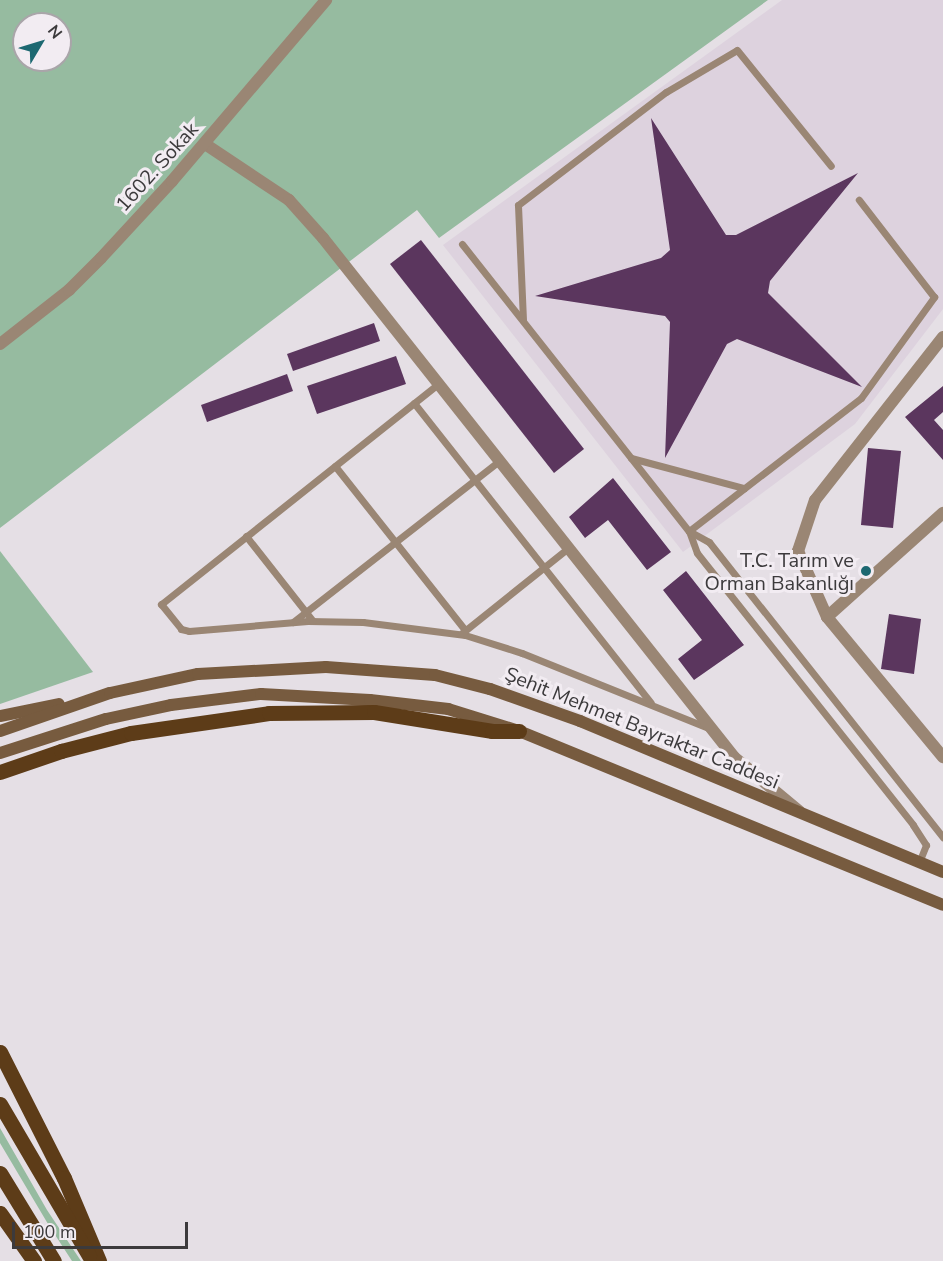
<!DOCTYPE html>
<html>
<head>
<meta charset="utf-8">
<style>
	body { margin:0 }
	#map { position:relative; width:943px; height:1261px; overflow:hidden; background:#e5dfe5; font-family:"Nunito Sans",sans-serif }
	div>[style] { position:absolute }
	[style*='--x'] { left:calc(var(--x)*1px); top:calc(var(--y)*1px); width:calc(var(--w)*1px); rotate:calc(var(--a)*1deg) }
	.built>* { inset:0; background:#ddd2de }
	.green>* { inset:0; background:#96bba0 }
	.building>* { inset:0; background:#5b365e }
	.lane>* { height:7px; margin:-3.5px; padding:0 3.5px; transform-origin:3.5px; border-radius:3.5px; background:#9a8674 }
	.street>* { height:12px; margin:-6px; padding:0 6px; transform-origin:6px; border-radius:6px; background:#9a8674 }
	.secondary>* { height:12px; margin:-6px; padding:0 6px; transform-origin:6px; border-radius:6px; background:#775b3f }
	.primary>* { height:15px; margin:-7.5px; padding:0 7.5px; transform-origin:7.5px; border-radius:7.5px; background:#5d3c18 }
	.dots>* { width:16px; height:16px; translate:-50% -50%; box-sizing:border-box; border:3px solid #f2ecf2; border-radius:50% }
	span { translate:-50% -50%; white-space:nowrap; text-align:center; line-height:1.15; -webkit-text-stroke:6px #f2ecf2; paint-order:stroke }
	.street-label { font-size:20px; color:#3c3a3c }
	.poi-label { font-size:20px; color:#3c3a3c }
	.right { translate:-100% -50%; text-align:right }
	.north { position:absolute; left:12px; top:12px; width:60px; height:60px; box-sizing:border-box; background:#f2ecf2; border:2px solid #a9a5a9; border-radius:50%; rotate:52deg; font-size:16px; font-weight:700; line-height:24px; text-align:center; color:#3c3a3c }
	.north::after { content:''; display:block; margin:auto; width:21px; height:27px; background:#1d6871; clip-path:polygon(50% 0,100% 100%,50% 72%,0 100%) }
	.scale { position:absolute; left:12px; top:1222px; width:176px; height:27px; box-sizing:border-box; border:3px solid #3c3a3c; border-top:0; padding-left:8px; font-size:18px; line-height:21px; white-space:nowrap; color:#3c3a3c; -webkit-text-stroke:4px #f2ecf2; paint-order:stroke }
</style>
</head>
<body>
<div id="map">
	<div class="built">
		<i style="clip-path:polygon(782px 0,943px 0,943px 309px,855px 424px,683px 552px,443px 245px)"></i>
	</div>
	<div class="green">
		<i style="clip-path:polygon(evenodd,0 0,768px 0,439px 238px,417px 210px,0 528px,0 0,24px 24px,60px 24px,60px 60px,24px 60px,24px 24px)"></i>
		<i style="clip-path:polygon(0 551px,93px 672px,0 704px)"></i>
		<i style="clip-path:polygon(0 1128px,47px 1210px,81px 1261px,72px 1261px,48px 1224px,0 1143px)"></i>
	</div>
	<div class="building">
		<i style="clip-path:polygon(651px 118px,726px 235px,736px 235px,858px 173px,770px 281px,768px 293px,862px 387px,737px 339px,727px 344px,665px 458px,670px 322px,665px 316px,535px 296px,661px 258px,670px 250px)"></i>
		<i style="clip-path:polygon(421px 240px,584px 449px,554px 473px,390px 264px)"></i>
		<i style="clip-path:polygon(374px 323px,380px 341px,293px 371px,287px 354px)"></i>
		<i style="clip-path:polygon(396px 356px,406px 384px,317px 414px,307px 386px)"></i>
		<i style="clip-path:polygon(287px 374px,293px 391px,207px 422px,201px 405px)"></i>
		<i style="clip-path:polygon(943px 386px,943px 412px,934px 420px,943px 430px,943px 460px,905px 417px)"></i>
		<i style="clip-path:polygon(868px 448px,901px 451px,893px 528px,861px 525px)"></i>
		<i style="clip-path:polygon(613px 478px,671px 552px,647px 570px,608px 520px,585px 538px,569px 517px)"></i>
		<i style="clip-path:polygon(686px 571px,744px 645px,694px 680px,678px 659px,702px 640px,663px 590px)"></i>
		<i style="clip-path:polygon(889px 614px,921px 619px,914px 674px,881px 669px)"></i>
	</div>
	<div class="lane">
		<i style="--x:462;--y:244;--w:366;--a:51.7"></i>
		<i style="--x:689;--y:531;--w:23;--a:70"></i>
		<i style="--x:697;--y:553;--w:347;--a:51.5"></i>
		<i style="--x:913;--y:825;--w:24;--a:57"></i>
		<i style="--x:926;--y:845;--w:18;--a:112"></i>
		<i style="--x:523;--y:320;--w:115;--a:-92.5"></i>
		<i style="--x:518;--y:205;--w:186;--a:-37.4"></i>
		<i style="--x:666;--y:92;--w:82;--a:-30.6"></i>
		<i style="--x:737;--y:50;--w:149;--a:51"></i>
		<i style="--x:438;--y:384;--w:354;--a:141.5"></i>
		<i style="--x:161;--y:604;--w:32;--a:51"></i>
		<i style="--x:181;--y:629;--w:8;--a:14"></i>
		<i style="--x:189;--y:631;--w:119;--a:-4.8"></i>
		<i style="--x:308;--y:621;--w:55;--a:1"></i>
		<i style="--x:363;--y:622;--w:103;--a:7.3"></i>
		<i style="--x:465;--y:635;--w:60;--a:17.5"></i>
		<i style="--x:522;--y:653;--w:201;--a:21.9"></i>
		<i style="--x:414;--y:403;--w:382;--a:51.7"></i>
		<i style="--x:631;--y:458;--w:117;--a:14.9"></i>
		<i style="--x:335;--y:466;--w:209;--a:51.6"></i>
		<i style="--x:689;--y:531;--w:217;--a:-37.7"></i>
		<i style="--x:861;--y:398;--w:125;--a:-54.1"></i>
		<i style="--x:934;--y:297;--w:123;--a:-127.7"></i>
		<i style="--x:689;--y:531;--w:23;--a:29"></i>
		<i style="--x:709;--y:542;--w:377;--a:51.6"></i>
		<i style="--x:246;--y:536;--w:108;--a:51.8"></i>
		<i style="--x:293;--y:622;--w:261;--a:-38"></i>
		<i style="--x:462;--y:633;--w:136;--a:-38.7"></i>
	</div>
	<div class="street">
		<i style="--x:205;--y:144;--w:101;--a:33.7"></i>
		<i style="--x:289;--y:200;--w:51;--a:48.2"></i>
		<i style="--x:323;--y:238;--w:662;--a:51.62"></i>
		<i style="--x:734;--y:757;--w:85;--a:39.7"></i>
		<i style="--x:943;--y:337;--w:207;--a:128.1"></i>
		<i style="--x:815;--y:500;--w:54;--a:108.4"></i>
		<i style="--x:798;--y:551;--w:72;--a:66.3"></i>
		<i style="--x:827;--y:617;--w:182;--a:50.4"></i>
		<i style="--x:0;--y:344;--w:88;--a:-38"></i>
		<i style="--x:69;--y:290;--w:45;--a:-45"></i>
		<i style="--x:101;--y:258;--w:105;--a:-47.3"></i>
		<i style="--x:172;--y:181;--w:238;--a:-49.6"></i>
		<i style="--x:827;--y:617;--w:156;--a:-41.9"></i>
	</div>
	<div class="secondary">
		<i style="--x:0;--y:716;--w:60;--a:-11.5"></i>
		<i style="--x:0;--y:731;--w:116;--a:-19.1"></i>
		<i style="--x:110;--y:693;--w:90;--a:-12.2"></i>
		<i style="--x:198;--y:674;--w:128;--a:-3.1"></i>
		<i style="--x:326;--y:667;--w:109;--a:4.2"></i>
		<i style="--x:435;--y:675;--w:57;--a:14.3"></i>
		<i style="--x:490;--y:689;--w:96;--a:19.6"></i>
		<i style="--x:580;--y:721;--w:393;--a:22.6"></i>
		<i style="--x:0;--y:753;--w:111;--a:-17.8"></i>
		<i style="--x:106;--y:719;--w:66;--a:-12.2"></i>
		<i style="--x:171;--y:705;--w:91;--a:-7"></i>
		<i style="--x:261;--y:694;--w:109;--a:3.2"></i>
		<i style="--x:370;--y:700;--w:79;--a:6.6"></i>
		<i style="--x:448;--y:709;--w:74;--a:17.2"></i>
		<i style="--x:519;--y:731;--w:458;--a:22.3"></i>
	</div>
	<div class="primary">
		<i style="--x:0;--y:772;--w:65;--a:-19"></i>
		<i style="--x:61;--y:751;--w:72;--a:-14.4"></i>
		<i style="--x:131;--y:733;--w:139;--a:-8.2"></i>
		<i style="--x:269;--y:713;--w:105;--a:-0.5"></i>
		<i style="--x:374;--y:712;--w:120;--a:9.1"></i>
		<i style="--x:492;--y:731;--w:27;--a:0"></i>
		<i style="--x:0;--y:1052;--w:141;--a:63.1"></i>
		<i style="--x:64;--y:1178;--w:90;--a:67.1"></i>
		<i style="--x:0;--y:1104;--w:176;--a:59.6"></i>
		<i style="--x:0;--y:1173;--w:103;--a:58.5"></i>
		<i style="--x:0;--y:1213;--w:59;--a:54.7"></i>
	</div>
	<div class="dots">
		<i style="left:866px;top:571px;background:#1d6871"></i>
	</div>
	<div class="street-label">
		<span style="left:157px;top:167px;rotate:-48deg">1602. Sokak</span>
		<span style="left:642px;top:728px;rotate:22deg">Şehit Mehmet Bayraktar Caddesi</span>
	</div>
	<div class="poi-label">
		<span class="right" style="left:854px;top:572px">T.C. Tarım ve<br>Orman Bakanlığı</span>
	</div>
	<div class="north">N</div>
	<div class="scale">100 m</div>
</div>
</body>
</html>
